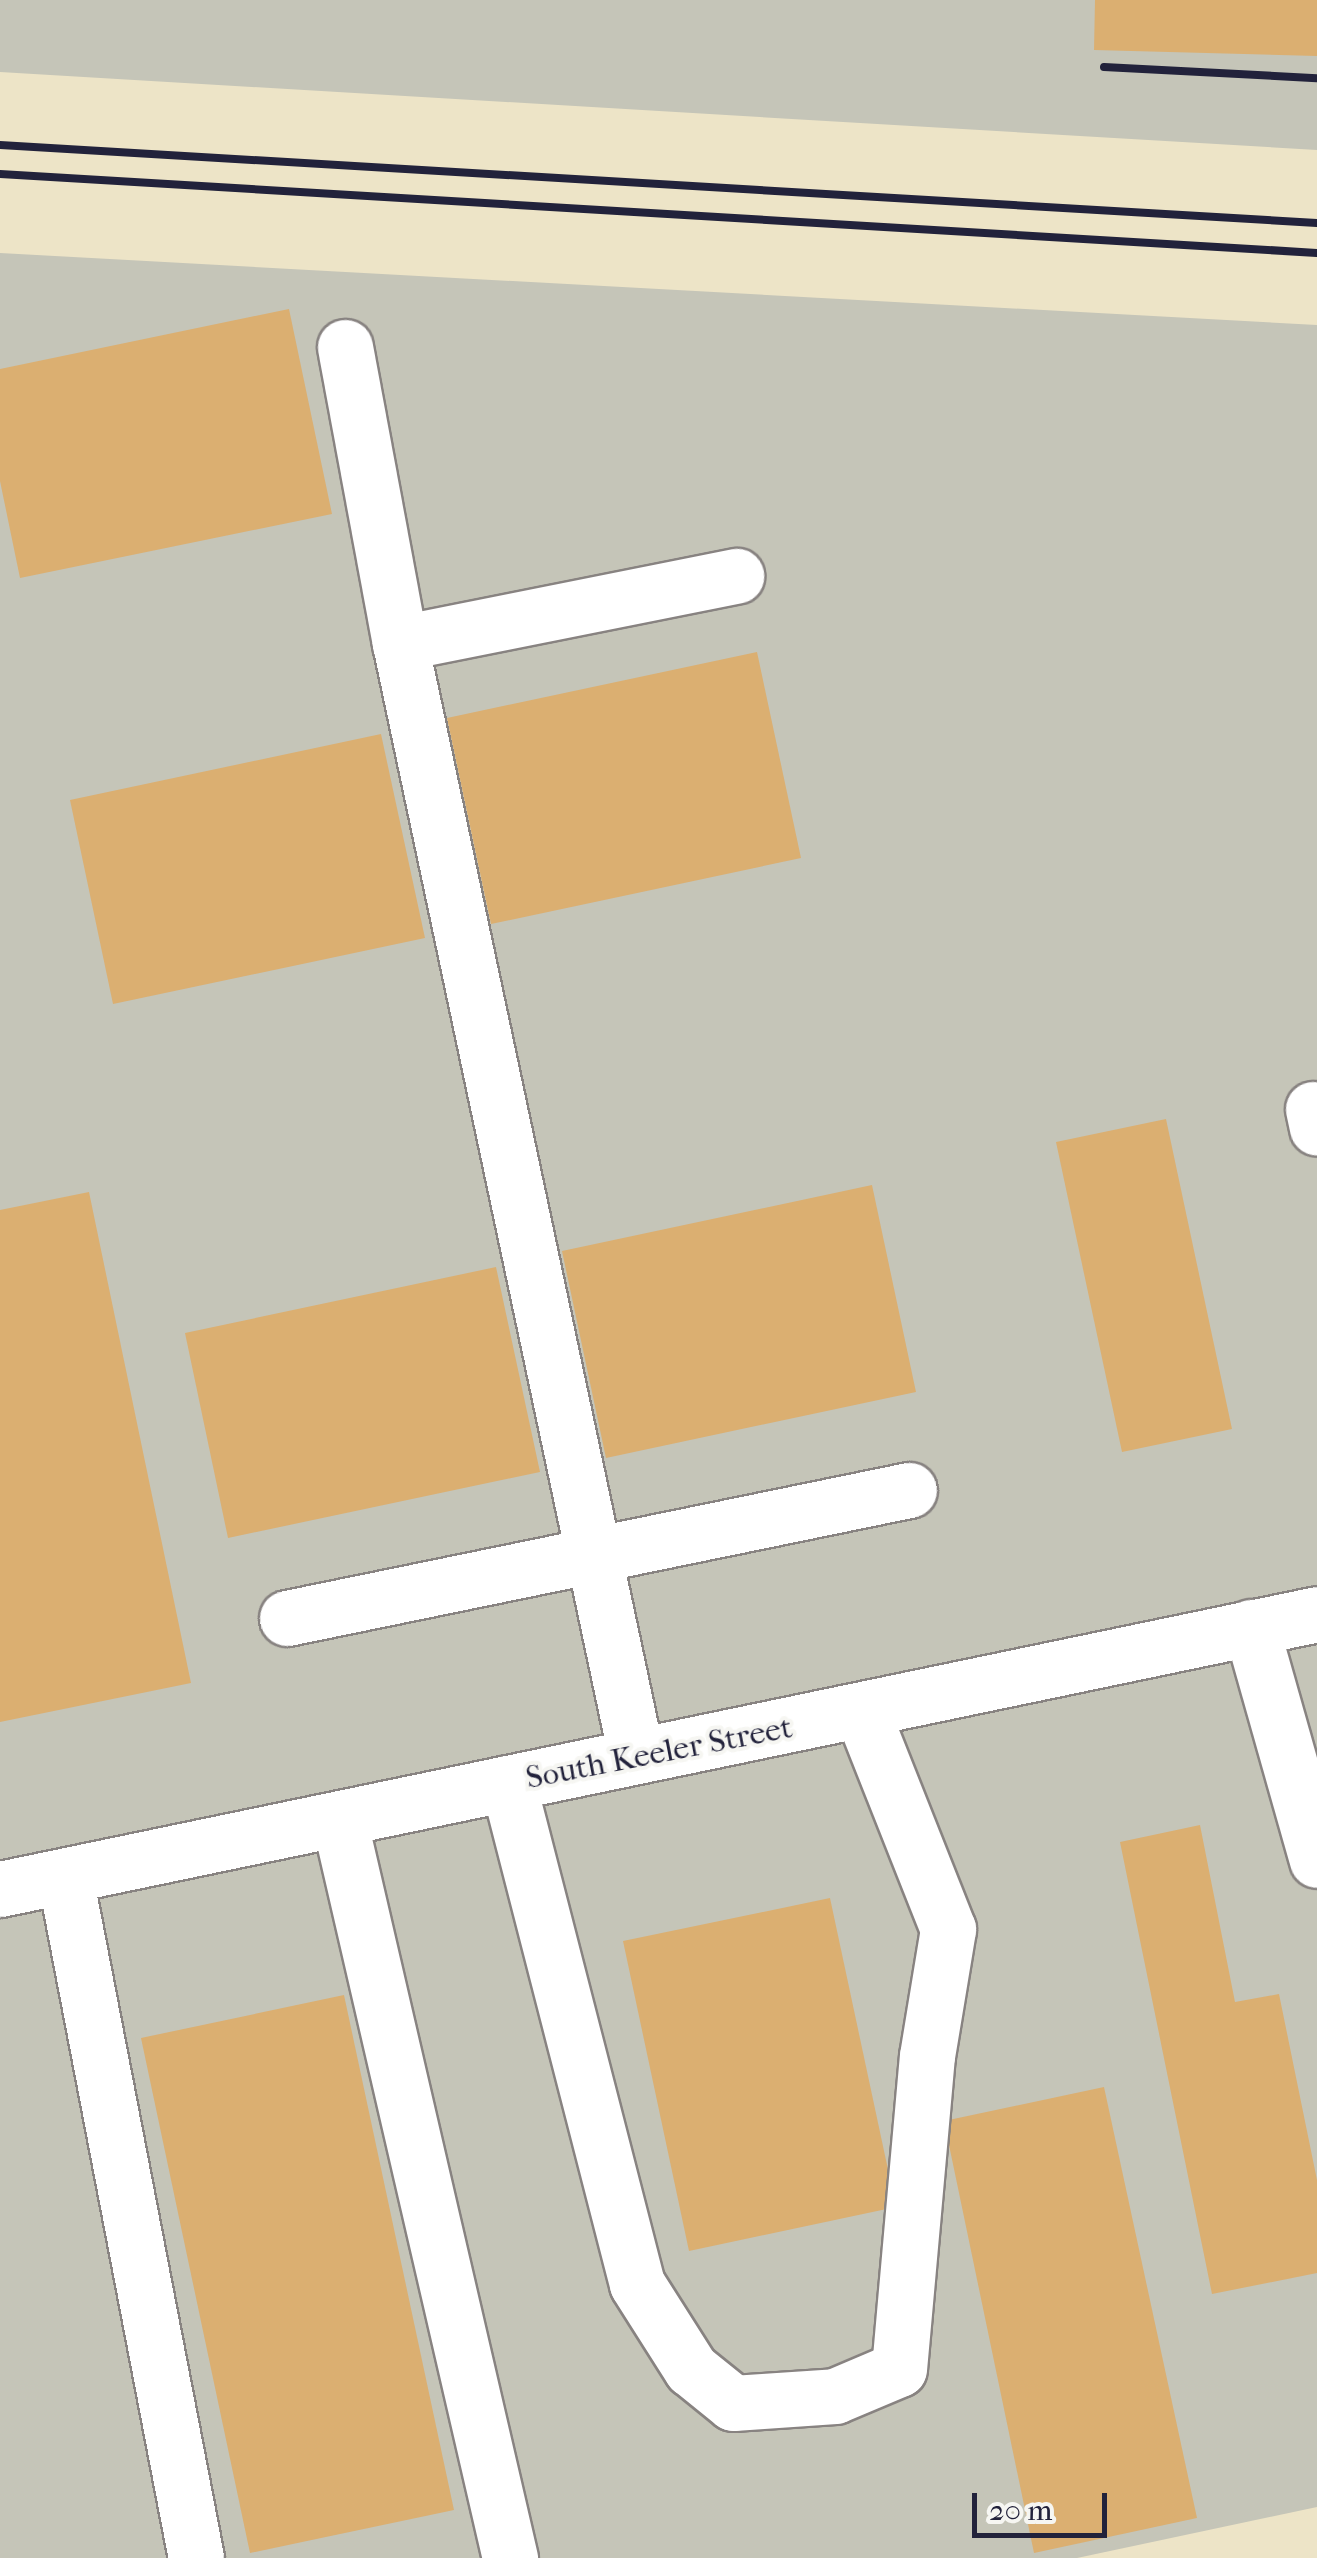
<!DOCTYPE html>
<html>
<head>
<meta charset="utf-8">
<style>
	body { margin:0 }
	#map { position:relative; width:1317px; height:2558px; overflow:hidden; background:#ede4c7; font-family:"IM FELL French Canon",serif }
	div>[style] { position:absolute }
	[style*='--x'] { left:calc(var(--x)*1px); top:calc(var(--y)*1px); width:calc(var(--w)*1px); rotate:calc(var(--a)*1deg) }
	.industrial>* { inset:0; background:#c5c5b8 }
	.building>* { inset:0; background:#dbaf71 }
	.roads { filter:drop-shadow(2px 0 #888381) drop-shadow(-2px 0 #888381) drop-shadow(0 2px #888381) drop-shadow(0 -2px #888381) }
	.minor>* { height:55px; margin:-27.5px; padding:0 27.5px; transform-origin:27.5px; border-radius:27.5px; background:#fff }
	.rail>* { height:8px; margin:-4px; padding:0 4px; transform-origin:4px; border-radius:4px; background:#22223b }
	span { translate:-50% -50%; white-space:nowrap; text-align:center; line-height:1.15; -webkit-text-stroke:8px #f6f6f2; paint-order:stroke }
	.street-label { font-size:32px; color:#22223b }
	.scale { position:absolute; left:972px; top:2493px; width:135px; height:45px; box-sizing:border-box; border:5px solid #22223b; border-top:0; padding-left:12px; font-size:30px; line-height:35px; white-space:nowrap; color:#22223b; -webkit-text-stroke:8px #f6f6f2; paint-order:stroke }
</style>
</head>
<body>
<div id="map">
	<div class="industrial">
		<i style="clip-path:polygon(0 0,1317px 0,1317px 150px,0 72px)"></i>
		<i style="clip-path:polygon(0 253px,1317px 325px,1317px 2507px,1077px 2558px,0 2558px)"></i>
	</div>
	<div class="building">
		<i style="clip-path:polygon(1095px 0,1317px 0,1317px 56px,1094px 50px)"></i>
		<i style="clip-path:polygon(289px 309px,332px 514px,20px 578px,0 481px,0 369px)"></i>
		<i style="clip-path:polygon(757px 652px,801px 858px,491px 924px,447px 718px)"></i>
		<i style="clip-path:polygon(381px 734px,425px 938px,113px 1004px,70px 800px)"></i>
		<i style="clip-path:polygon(1166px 1119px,1232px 1429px,1122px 1452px,1056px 1142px)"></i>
		<i style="clip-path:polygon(872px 1185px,916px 1392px,606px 1458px,562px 1251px)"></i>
		<i style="clip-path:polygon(89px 1192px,191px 1683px,0 1722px,0 1210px)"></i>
		<i style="clip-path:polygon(496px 1267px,540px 1472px,228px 1538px,185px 1333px)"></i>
		<i style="clip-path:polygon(1200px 1825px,1235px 2002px,1279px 1994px,1317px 2180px,1317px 2273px,1212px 2294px,1120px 1842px)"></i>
		<i style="clip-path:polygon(830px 1898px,896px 2207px,689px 2251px,623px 1941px)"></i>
		<i style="clip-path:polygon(344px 1995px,454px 2510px,250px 2553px,141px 2038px)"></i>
		<i style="clip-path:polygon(1104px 2087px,1197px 2518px,1034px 2553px,944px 2121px)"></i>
	</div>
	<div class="roads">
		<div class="minor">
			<i style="--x:345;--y:347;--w:301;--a:79.5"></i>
			<i style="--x:400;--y:643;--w:1137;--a:78.02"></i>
			<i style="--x:400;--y:643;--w:343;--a:-11.3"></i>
			<i style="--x:1313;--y:1109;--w:19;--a:78"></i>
			<i style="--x:287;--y:1618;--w:635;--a:-11.63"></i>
			<i style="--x:1251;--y:1627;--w:242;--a:74.2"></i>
			<i style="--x:508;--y:1783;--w:517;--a:75.56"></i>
			<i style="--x:637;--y:2284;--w:101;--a:57.6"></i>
			<i style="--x:691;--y:2369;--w:54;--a:39"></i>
			<i style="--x:733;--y:2403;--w:102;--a:-3.9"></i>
			<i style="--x:835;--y:2396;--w:69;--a:-22.9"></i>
			<i style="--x:899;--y:2369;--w:314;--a:-84.9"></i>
			<i style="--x:927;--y:2056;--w:129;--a:-80.6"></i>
			<i style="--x:948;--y:1929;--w:233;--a:-111.6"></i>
			<i style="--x:339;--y:1819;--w:759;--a:76.97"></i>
			<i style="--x:65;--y:1877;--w:693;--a:79.11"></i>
			<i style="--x:0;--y:1889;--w:1345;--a:-11.79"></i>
		</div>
	</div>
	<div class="rail">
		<i style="--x:1104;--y:67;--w:213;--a:3"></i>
		<i style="--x:0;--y:145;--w:1319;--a:3.39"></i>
		<i style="--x:0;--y:174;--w:1319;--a:3.43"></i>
	</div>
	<div class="street-label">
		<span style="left:659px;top:1753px;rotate:-11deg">South Keeler Street</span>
	</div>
	<div class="scale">20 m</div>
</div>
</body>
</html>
